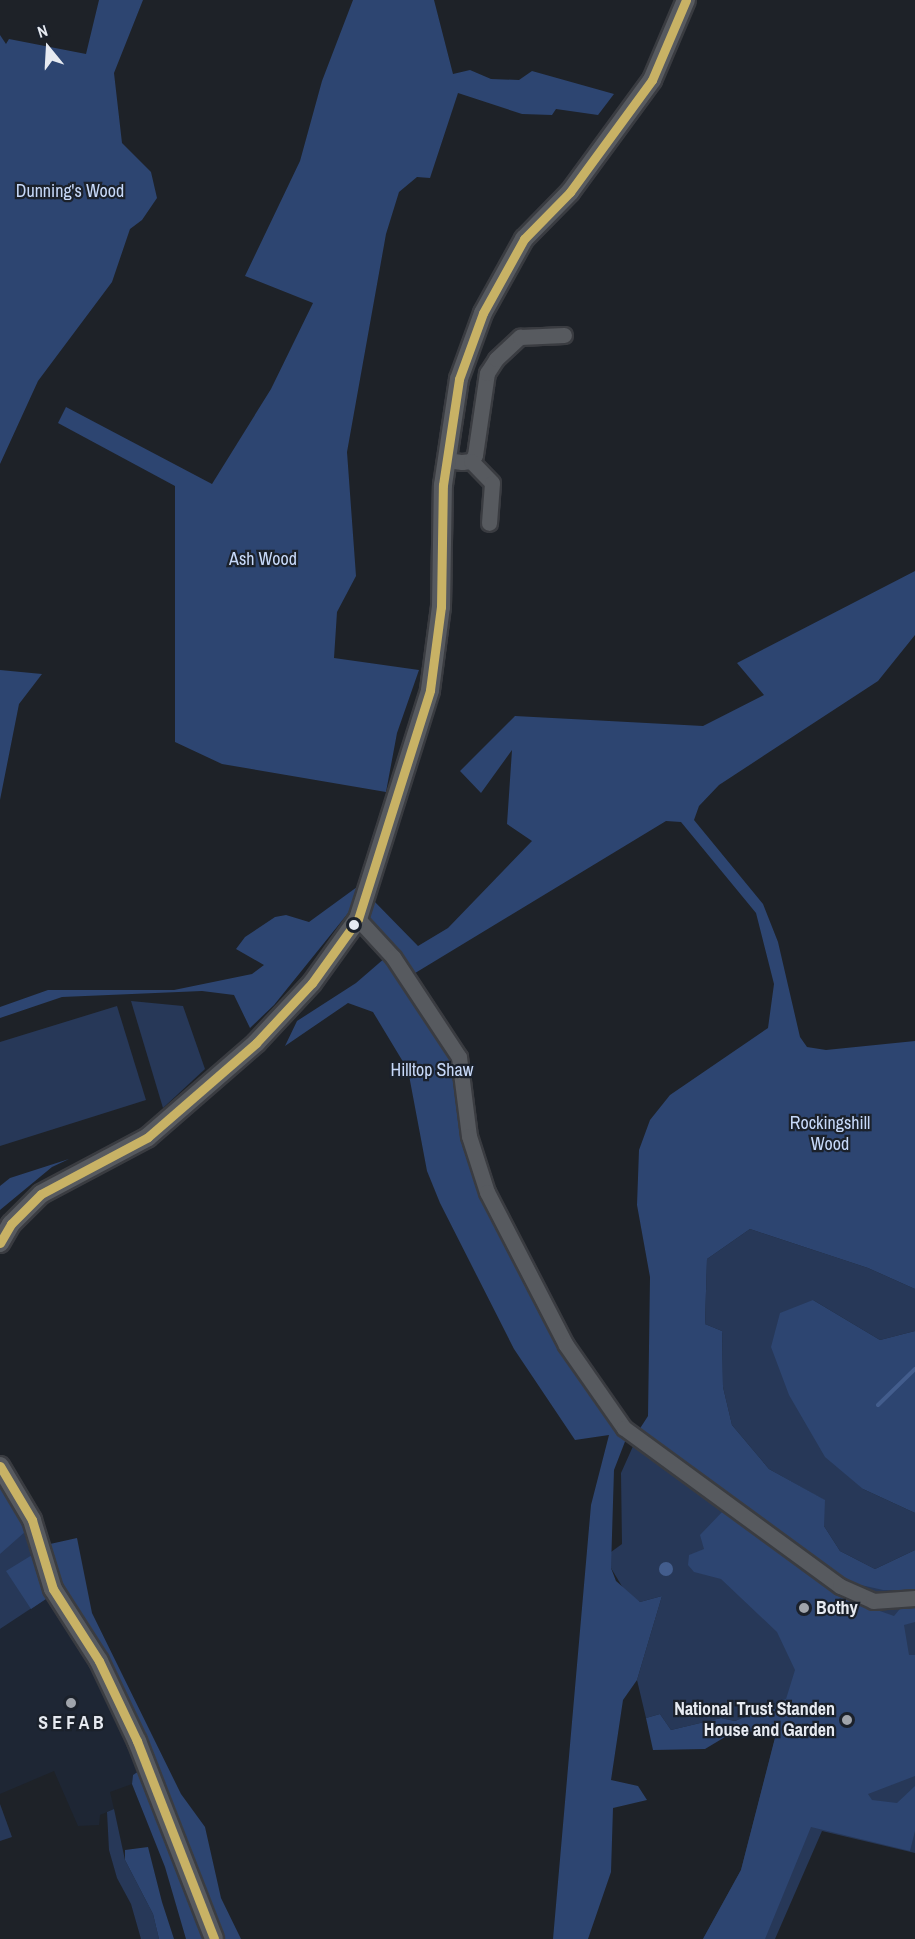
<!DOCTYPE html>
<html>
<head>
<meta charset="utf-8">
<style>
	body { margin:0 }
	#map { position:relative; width:915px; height:1939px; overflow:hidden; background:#1e2228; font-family:"Archivo Narrow",sans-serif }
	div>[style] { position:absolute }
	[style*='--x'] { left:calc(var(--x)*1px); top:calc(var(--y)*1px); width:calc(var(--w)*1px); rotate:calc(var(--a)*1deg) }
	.built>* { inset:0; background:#1e2634 }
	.green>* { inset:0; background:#273858 }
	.forest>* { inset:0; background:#2d4571 }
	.water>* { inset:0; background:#435d8d }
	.round { border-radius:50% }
	.stream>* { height:4px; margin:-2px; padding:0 2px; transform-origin:2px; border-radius:2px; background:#435d8d }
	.roads { filter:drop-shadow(2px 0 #3a3c41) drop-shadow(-2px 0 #3a3c41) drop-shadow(0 2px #3a3c41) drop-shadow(0 -2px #3a3c41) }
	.minor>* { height:15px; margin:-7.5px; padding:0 7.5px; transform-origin:7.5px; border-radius:7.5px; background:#575a5f }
	.tertiary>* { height:18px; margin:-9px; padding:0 9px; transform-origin:9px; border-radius:9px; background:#575a5f }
	.bus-1>* { height:9px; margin:-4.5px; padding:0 4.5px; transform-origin:4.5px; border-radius:4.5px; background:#c8b265 }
	.dots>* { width:16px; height:16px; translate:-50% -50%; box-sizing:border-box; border:3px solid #1b212b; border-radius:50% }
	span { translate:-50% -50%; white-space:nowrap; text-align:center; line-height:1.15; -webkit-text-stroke:4.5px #1b212b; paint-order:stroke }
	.park-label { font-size:18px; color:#c7d9f9 }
	.poi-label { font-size:18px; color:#e6eaf1; font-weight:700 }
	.left { translate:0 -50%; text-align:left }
	.right { translate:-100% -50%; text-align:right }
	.north { position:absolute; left:18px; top:18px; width:60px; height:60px; -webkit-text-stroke:4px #1b212b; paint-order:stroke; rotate:342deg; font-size:16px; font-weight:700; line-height:24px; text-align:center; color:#e6eaf1 }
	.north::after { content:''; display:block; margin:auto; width:21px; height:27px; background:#e6eaf1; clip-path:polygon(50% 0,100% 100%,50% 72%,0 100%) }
</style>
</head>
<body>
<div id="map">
	<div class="built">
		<i style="clip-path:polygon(50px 1596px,107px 1690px,143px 1769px,133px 1775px,132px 1784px,110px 1792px,114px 1809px,100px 1815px,99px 1825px,78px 1826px,54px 1771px,0 1794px,0 1629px)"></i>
	</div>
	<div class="green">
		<i style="clip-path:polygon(131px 1001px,183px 1006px,205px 1069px,163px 1108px)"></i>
		<i style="clip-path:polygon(117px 1006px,146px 1100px,0 1146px,0 1042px)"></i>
		<i style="clip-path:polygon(750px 1229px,868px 1268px,915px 1289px,915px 1331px,880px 1340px,813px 1300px,863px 1489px,915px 1513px,915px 1550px,875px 1569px,840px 1551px,824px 1526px,824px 1500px,769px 1469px,732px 1425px,723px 1387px,722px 1331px,705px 1324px,707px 1259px)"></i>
		<i style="clip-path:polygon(634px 1444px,679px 1477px,907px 1591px,915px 1590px,915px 1853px,822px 1831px,775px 1939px,703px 1939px,741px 1870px,785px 1700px,735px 1721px,721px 1718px,671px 1730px,660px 1714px,646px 1718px,637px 1680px,662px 1596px,640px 1602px,626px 1593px,611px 1568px,611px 1552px,622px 1544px,621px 1473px)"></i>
		<i style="clip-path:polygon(0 1478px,16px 1498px,50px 1596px,0 1629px)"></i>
		<i style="clip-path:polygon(0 1804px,12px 1837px,0 1841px)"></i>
		<i style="clip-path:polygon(114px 1809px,125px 1860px,153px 1914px,159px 1939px,141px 1939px,131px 1904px,117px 1878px,109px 1850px,107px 1812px)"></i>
	</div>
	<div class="forest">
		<i style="clip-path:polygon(99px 0,143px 0,114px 73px,122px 143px,151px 172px,157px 198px,142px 220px,130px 229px,112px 282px,38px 381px,0 464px,0 35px,6px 44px,9px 39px,86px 54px)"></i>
		<i style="clip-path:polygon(353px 0,434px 0,453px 74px,470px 70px,491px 79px,519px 80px,532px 71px,614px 94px,598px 115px,556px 109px,552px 115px,522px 114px,458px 93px,430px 178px,417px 177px,399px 192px,386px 234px,347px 452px,356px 576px,337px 612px,334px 658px,419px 670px,397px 733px,386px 792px,222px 764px,175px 742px,175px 486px,58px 423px,66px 407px,212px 484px,271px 389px,313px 303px,245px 276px,300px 161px,322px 81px)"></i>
		<i style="clip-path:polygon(915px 571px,915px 635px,878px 681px,719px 785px,699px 806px,694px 820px,763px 904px,778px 942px,800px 1037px,807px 1047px,826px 1050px,915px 1041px,915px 1289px,868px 1268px,750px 1229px,707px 1259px,705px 1324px,722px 1331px,723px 1387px,732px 1425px,769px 1469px,825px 1500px,824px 1526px,840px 1551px,875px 1569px,915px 1550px,915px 1590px,883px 1590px,843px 1581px,639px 1430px,648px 1416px,650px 1277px,637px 1205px,639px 1150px,650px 1120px,670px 1095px,768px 1028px,774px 984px,756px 913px,681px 822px,666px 821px,402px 981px,453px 1056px,463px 1148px,481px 1195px,559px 1347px,616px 1430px,626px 1439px,614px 1470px,611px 1568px,616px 1581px,640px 1602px,662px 1596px,637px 1680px,623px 1700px,611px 1780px,638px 1786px,647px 1800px,613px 1808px,611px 1872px,588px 1939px,553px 1939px,591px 1505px,609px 1435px,575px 1440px,514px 1349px,440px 1203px,427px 1171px,408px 1070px,373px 1012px,348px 1003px,285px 1046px,297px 1021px,356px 983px,393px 951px,366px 921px,374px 901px,418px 946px,448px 928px,532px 841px,507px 824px,512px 750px,481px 793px,460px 771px,515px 716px,703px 726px,764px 695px,737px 663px)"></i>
		<i style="clip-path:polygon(0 670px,42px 674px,19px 704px,0 800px)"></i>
		<i style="clip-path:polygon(357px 887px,349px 912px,274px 1005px,250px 1028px,234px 995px,202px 991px,62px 997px,0 1018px,0 1007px,48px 990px,174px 990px,252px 974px,264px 965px,236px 949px,245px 937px,275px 917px,286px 915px,309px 922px)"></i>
		<i style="clip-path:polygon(69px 1159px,52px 1167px,0 1210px,0 1186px,10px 1178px)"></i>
		<i style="clip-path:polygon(813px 1300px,880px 1340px,915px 1331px,915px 1513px,863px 1489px,825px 1457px,789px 1395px,771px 1347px,780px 1313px)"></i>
		<i style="clip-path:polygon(0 1478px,16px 1498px,26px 1531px,0 1554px)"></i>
		<i style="clip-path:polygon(724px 1510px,857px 1603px,894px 1616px,904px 1604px,915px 1600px,915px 1622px,904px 1625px,909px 1655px,915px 1655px,915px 1776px,868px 1794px,872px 1800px,897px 1803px,915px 1786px,915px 1831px,910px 1851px,811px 1827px,765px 1939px,703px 1939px,741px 1870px,778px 1726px,725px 1737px,705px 1749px,653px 1750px,646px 1718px,660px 1714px,671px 1730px,721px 1718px,735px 1721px,786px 1699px,795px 1670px,777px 1632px,721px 1579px,694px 1572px,688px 1565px,689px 1555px,704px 1549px,700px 1535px)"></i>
		<i style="clip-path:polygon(77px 1538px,92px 1613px,181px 1794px,205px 1827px,221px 1898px,241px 1939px,186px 1939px,165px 1867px,132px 1784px,133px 1775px,142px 1769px,107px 1690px,49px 1597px,31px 1609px,6px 1571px,50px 1544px)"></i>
		<i style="clip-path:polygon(148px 1847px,162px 1902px,174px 1939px,159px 1939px,153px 1914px,125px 1860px,125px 1850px)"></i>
	</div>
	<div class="water">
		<i class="round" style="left:659px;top:1562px;width:14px;height:14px"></i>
	</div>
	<div class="stream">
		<i style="--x:878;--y:1405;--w:52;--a:-44.2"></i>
	</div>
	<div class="roads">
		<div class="minor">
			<i style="--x:447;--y:460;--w:15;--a:8"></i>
			<i style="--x:462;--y:462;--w:9;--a:-6"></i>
			<i style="--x:471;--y:461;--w:7;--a:-56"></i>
			<i style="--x:475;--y:455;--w:83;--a:-81.7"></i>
			<i style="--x:487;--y:373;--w:17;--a:-57"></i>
			<i style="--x:496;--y:359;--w:33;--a:-43"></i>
			<i style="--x:520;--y:337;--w:44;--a:-2.6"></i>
			<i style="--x:471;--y:461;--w:30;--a:46"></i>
			<i style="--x:492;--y:483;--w:40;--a:94.3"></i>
			<i style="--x:358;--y:919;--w:52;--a:47.4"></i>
			<i style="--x:393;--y:957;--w:120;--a:56.6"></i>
			<i style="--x:459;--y:1057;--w:80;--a:82.8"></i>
			<i style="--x:469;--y:1136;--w:59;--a:72.2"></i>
			<i style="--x:487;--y:1192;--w:172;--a:62.7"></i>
			<i style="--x:566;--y:1345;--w:101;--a:55.1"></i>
			<i style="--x:624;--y:1428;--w:268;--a:36.2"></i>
			<i style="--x:840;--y:1586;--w:36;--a:24"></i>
			<i style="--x:873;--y:1601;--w:42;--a:-4.1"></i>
		</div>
		<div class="tertiary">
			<i style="--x:0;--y:1243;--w:22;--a:-60"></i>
			<i style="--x:11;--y:1224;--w:42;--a:-45"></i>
			<i style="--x:41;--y:1194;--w:121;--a:-28"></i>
			<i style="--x:148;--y:1137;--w:143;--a:-41"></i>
			<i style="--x:256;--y:1043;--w:82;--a:-47"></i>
			<i style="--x:312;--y:983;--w:79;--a:-54.3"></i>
			<i style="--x:358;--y:919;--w:240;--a:-72.5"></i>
			<i style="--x:430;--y:690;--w:84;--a:-82.5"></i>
			<i style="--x:441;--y:607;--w:122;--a:-89.1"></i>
			<i style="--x:443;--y:485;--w:107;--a:-81.4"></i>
			<i style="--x:459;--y:379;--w:70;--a:-70"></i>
			<i style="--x:483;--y:313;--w:85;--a:-61"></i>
			<i style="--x:524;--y:239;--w:66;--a:-45.6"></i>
			<i style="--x:570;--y:192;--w:139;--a:-53.8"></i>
			<i style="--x:652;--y:80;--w:87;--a:-67"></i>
			<i style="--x:0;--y:1466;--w:63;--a:59.3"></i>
			<i style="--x:32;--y:1520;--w:72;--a:73.1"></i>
			<i style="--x:53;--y:1589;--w:85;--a:57.4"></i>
			<i style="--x:99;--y:1661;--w:89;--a:64.6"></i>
			<i style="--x:137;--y:1741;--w:212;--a:68.7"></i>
		</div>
	</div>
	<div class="bus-1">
		<i style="--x:0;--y:1243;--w:22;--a:-60"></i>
		<i style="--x:11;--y:1224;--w:42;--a:-45"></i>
		<i style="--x:41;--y:1194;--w:121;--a:-28"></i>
		<i style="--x:148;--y:1137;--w:143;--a:-41"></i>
		<i style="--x:256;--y:1043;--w:82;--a:-47"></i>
		<i style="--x:312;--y:983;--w:79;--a:-54.3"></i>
		<i style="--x:358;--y:919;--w:240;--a:-72.5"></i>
		<i style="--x:430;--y:690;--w:84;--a:-82.5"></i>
		<i style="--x:441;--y:607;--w:122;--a:-89.1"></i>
		<i style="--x:443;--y:485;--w:107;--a:-81.4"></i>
		<i style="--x:459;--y:379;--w:70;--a:-70"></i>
		<i style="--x:483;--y:313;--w:85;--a:-61"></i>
		<i style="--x:524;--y:239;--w:66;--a:-45.6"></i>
		<i style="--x:570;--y:192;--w:139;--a:-53.8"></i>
		<i style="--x:652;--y:80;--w:87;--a:-67"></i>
		<i style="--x:0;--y:1466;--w:63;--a:59.3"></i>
		<i style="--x:32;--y:1520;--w:72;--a:73.1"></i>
		<i style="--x:53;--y:1589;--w:85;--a:57.4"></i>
		<i style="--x:99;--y:1661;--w:89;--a:64.6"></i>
		<i style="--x:137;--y:1741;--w:212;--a:68.7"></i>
	</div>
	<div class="dots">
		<i style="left:354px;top:925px;background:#e6eaf1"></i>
		<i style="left:804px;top:1608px;background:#a0a4ab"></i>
		<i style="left:71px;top:1703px;background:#a0a4ab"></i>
		<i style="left:847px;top:1720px;background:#a0a4ab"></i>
	</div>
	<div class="park-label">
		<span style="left:70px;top:191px">Dunning's Wood</span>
		<span style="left:263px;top:559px">Ash Wood</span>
		<span style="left:432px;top:1070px">Hilltop Shaw</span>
		<span style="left:830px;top:1134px">Rockingshill<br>Wood</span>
	</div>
	<div class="poi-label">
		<span class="left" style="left:816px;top:1608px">Bothy</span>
		<span class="right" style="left:835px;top:1720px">National Trust Standen<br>House and Garden</span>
		<span style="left:71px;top:1723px">S E F A B</span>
	</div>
	<div class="north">N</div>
</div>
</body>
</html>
